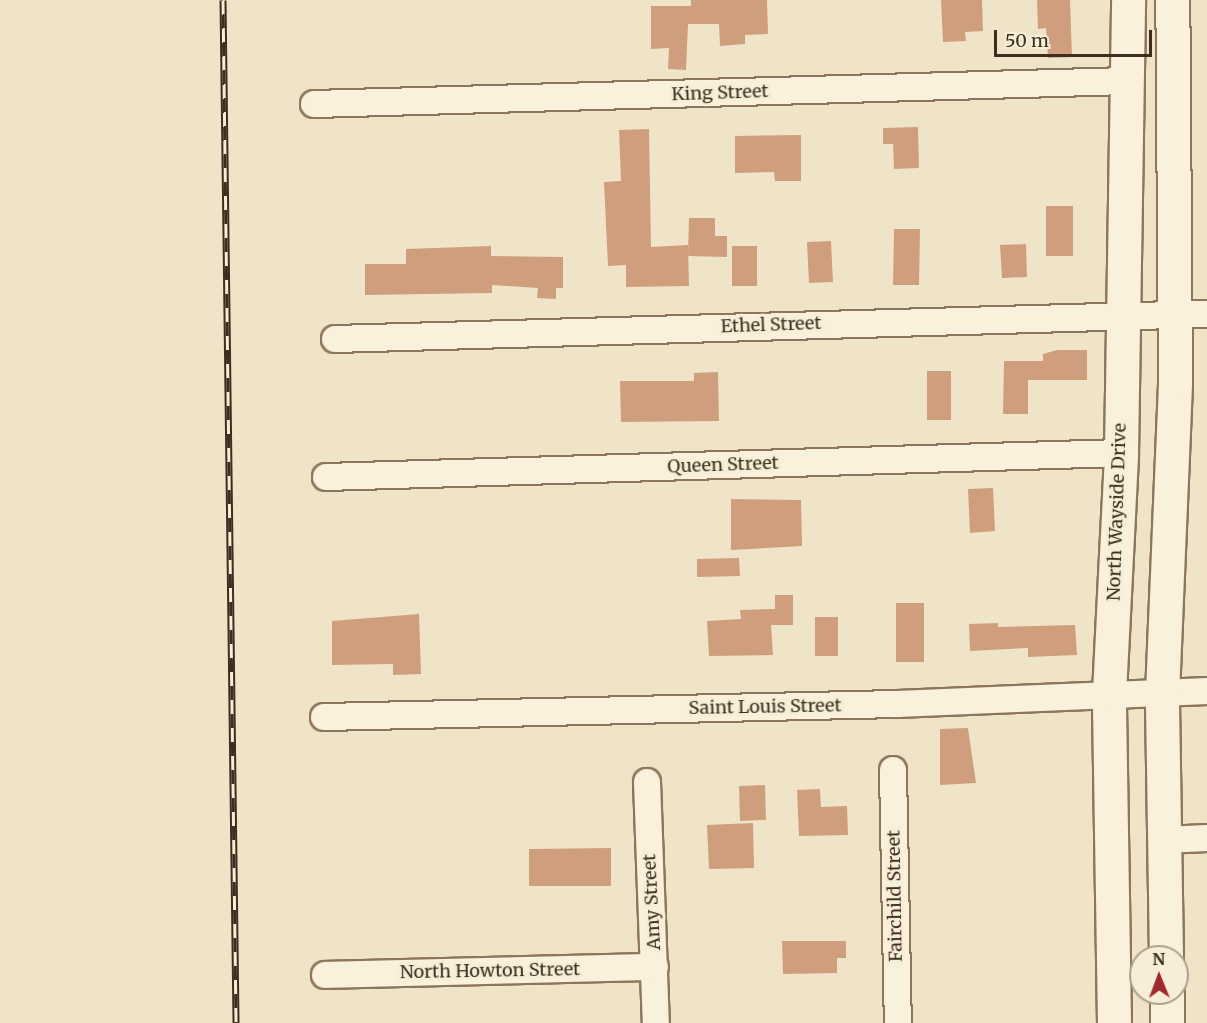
<!DOCTYPE html>
<html>
<head>
<meta charset="utf-8">
<style>
	body { margin:0 }
	#map { position:relative; width:1207px; height:1023px; overflow:hidden; background:#f0e4c8; font-family:Merriweather,serif }
	div>[style] { position:absolute }
	[style*='--x'] { left:calc(var(--x)*1px); top:calc(var(--y)*1px); width:calc(var(--w)*1px); rotate:calc(var(--a)*1deg) }
	.building>* { inset:0; background:#cf9f7d }
	.roads { filter:drop-shadow(2px 0 #8d765c) drop-shadow(-2px 0 #8d765c) drop-shadow(0 2px #8d765c) drop-shadow(0 -2px #8d765c) }
	.minor>* { height:26px; margin:-13px; padding:0 13px; transform-origin:13px; border-radius:13px; background:#faf1dc }
	.secondary>* { height:33px; margin:-16.5px; padding:0 16.5px; transform-origin:16.5px; border-radius:16.5px; background:#faf1dc }
	.rail>* { height:7px; margin-top:-3.5px; transform-origin:0; background:repeating-linear-gradient(90deg,#f7eed8 0 14px,#3d2e20 0 28px); box-sizing:border-box; border-block:2px solid #3d2e20 }
	span { translate:-50% -50%; white-space:nowrap; text-align:center; line-height:1.15; -webkit-text-stroke:6px #f7eed8; paint-order:stroke }
	.street-label { font-size:18px; color:#3d2e20 }
	.north { position:absolute; left:1129px; top:945px; width:60px; height:60px; box-sizing:border-box; background:#f7eed8; border:2px solid #ada18e; border-radius:50%; rotate:359deg; font-size:16px; font-weight:700; line-height:24px; text-align:center; color:#3d2e20 }
	.north::after { content:''; display:block; margin:auto; width:21px; height:27px; background:#9e2a2b; clip-path:polygon(50% 0,100% 100%,50% 72%,0 100%) }
	.scale { position:absolute; left:994px; top:30px; width:158px; height:27px; box-sizing:border-box; border:3px solid #3d2e20; border-top:0; padding-left:8px; font-size:18px; line-height:21px; white-space:nowrap; color:#3d2e20; -webkit-text-stroke:4px #f7eed8; paint-order:stroke }
</style>
</head>
<body>
<div id="map">
	<div class="building">
		<i style="clip-path:polygon(691px 0,767px 0,768px 34px,745px 35px,745px 44px,720px 46px,719px 24px,688px 24px,686px 70px,668px 69px,669px 48px,651px 49px,651px 6px,691px 6px)"></i>
		<i style="clip-path:polygon(941px 0,982px 0,983px 31px,965px 32px,966px 41px,943px 42px)"></i>
		<i style="clip-path:polygon(1037px 0,1070px 0,1072px 57px,1048px 58px,1046px 28px,1038px 29px)"></i>
		<i style="clip-path:polygon(918px 127px,919px 168px,894px 169px,893px 144px,883px 144px,883px 128px)"></i>
		<i style="clip-path:polygon(649px 129px,651px 247px,688px 245px,689px 286px,626px 287px,626px 265px,608px 266px,604px 182px,621px 181px,619px 130px)"></i>
		<i style="clip-path:polygon(801px 135px,801px 181px,775px 181px,774px 172px,735px 173px,735px 136px)"></i>
		<i style="clip-path:polygon(1046px 206px,1073px 206px,1073px 256px,1046px 256px)"></i>
		<i style="clip-path:polygon(689px 218px,715px 218px,715px 236px,727px 236px,727px 257px,688px 256px)"></i>
		<i style="clip-path:polygon(894px 229px,920px 229px,919px 285px,893px 285px)"></i>
		<i style="clip-path:polygon(831px 241px,833px 282px,809px 283px,807px 242px)"></i>
		<i style="clip-path:polygon(1026px 244px,1027px 277px,1002px 278px,1000px 245px)"></i>
		<i style="clip-path:polygon(491px 246px,491px 256px,563px 257px,563px 288px,556px 288px,556px 299px,537px 298px,538px 288px,492px 285px,492px 293px,365px 295px,365px 264px,406px 264px,406px 249px)"></i>
		<i style="clip-path:polygon(732px 246px,757px 246px,757px 286px,732px 286px)"></i>
		<i style="clip-path:polygon(1057px 350px,1087px 350px,1087px 380px,1028px 380px,1028px 414px,1003px 414px,1004px 361px,1043px 361px,1043px 354px)"></i>
		<i style="clip-path:polygon(927px 371px,951px 371px,951px 420px,927px 420px)"></i>
		<i style="clip-path:polygon(718px 372px,719px 421px,621px 422px,620px 381px,694px 381px,694px 373px)"></i>
		<i style="clip-path:polygon(993px 488px,995px 531px,970px 533px,968px 489px)"></i>
		<i style="clip-path:polygon(731px 499px,801px 500px,802px 546px,731px 550px)"></i>
		<i style="clip-path:polygon(739px 558px,740px 576px,697px 577px,697px 559px)"></i>
		<i style="clip-path:polygon(775px 595px,793px 595px,793px 625px,771px 625px,773px 655px,709px 656px,707px 621px,741px 619px,740px 610px,775px 609px)"></i>
		<i style="clip-path:polygon(896px 603px,924px 603px,924px 662px,896px 662px)"></i>
		<i style="clip-path:polygon(419px 614px,421px 674px,393px 675px,393px 664px,332px 665px,332px 621px)"></i>
		<i style="clip-path:polygon(815px 617px,838px 617px,838px 656px,815px 656px)"></i>
		<i style="clip-path:polygon(998px 623px,998px 627px,1075px 625px,1077px 655px,1028px 657px,1028px 648px,970px 651px,969px 624px)"></i>
		<i style="clip-path:polygon(968px 728px,976px 783px,940px 785px,940px 729px)"></i>
		<i style="clip-path:polygon(765px 785px,766px 820px,740px 821px,739px 786px)"></i>
		<i style="clip-path:polygon(820px 789px,821px 807px,847px 806px,848px 835px,799px 836px,797px 790px)"></i>
		<i style="clip-path:polygon(753px 823px,754px 868px,709px 869px,707px 825px)"></i>
		<i style="clip-path:polygon(611px 848px,611px 886px,529px 886px,529px 849px)"></i>
		<i style="clip-path:polygon(782px 941px,846px 941px,846px 958px,837px 958px,837px 973px,783px 974px)"></i>
	</div>
	<div class="roads">
		<div class="minor">
			<i style="--x:314;--y:104;--w:812;--a:-1.62"></i>
			<i style="--x:335;--y:339;--w:872;--a:-1.64"></i>
			<i style="--x:326;--y:477;--w:795;--a:-1.73"></i>
			<i style="--x:324;--y:717;--w:574;--a:-1.3"></i>
			<i style="--x:898;--y:704;--w:309;--a:-2.4"></i>
			<i style="--x:893;--y:770;--w:253;--a:88.9"></i>
			<i style="--x:647;--y:782;--w:241;--a:87.9"></i>
			<i style="--x:1164;--y:840;--w:43;--a:-2.7"></i>
			<i style="--x:325;--y:975;--w:330;--a:-1.4"></i>
		</div>
		<div class="secondary">
			<i style="--x:1166;--y:957;--w:263;--a:-90.9"></i>
			<i style="--x:1162;--y:694;--w:311;--a:-87.6"></i>
			<i style="--x:1175;--y:383;--w:383;--a:-90.4"></i>
			<i style="--x:1167;--y:993;--w:30;--a:90"></i>
			<i style="--x:1114;--y:1023;--w:330;--a:-90.9"></i>
			<i style="--x:1109;--y:693;--w:240;--a:-87.1"></i>
			<i style="--x:1121;--y:453;--w:453;--a:-89.1"></i>
		</div>
	</div>
	<div class="rail">
		<i style="--x:223;--y:0;--w:1023;--a:89.27"></i>
	</div>
	<div class="street-label">
		<span style="left:720px;top:93px;rotate:-2deg">King Street</span>
		<span style="left:771px;top:325px;rotate:-2deg">Ethel Street</span>
		<span style="left:723px;top:465px;rotate:-2deg">Queen Street</span>
		<span style="left:1117px;top:512px;rotate:-88deg">North Wayside Drive</span>
		<span style="left:765px;top:707px;rotate:-1deg">Saint Louis Street</span>
		<span style="left:895px;top:896px;rotate:-91deg">Fairchild Street</span>
		<span style="left:652px;top:902px;rotate:-93deg">Amy Street</span>
		<span style="left:490px;top:971px;rotate:-1deg">North Howton Street</span>
	</div>
	<div class="north">N</div>
	<div class="scale">50 m</div>
</div>
</body>
</html>
